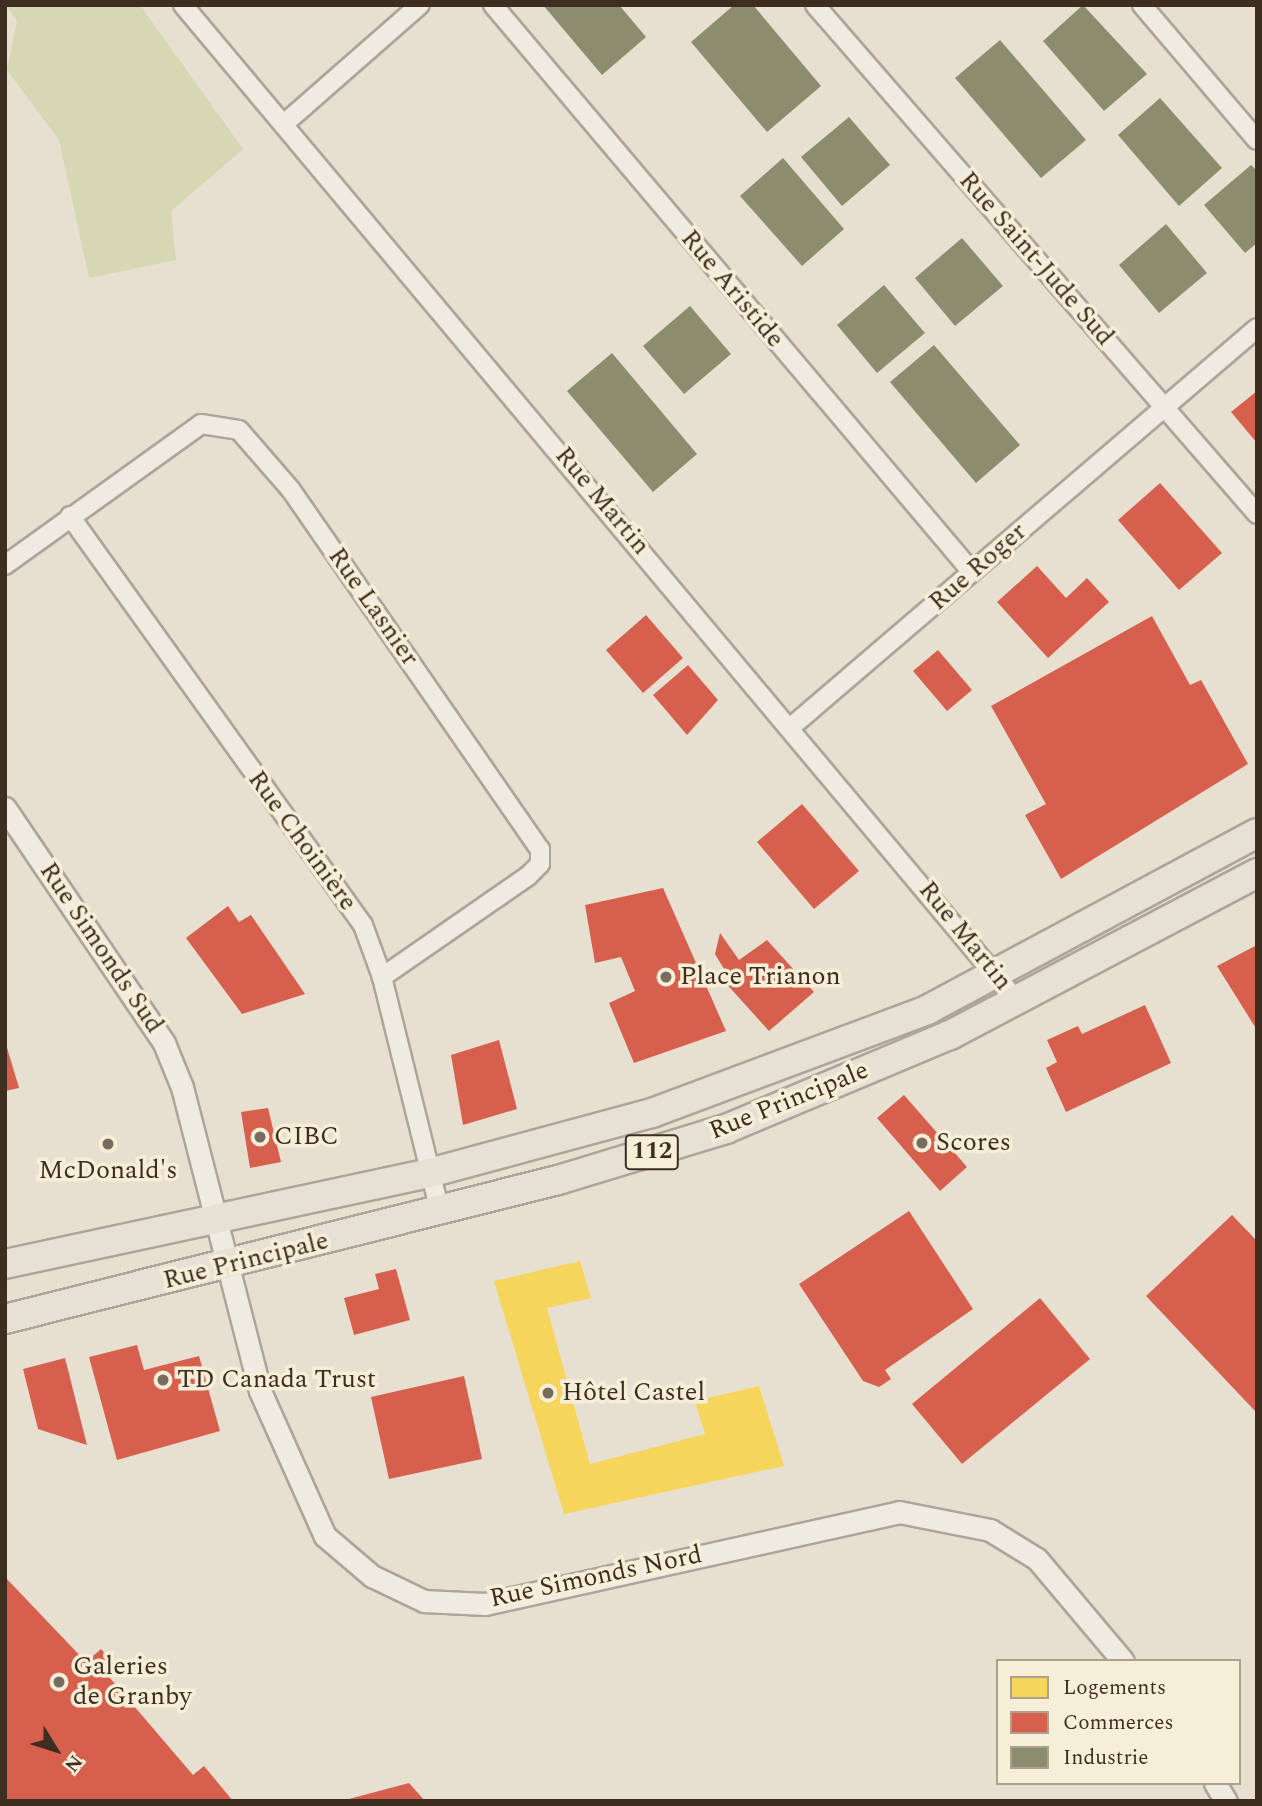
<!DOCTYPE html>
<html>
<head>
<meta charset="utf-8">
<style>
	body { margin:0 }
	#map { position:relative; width:1262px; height:1806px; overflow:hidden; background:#e7e0d1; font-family:Spectral,serif }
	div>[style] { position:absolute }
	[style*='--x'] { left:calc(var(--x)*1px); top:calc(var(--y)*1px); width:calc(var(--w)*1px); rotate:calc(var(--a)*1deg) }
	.green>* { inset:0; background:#d6d7b3 }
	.homes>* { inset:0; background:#f6d55c }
	.shops>* { inset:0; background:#d6604d }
	.industry>* { inset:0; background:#8c8c6e }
	.roads { filter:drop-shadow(2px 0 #ada599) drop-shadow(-2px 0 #ada599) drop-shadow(0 2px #ada599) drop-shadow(0 -2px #ada599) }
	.minor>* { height:18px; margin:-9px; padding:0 9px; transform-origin:9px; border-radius:9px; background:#efebe3 }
	.tertiary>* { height:21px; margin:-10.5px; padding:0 10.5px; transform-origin:10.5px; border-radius:10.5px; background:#efebe3 }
	.primary>* { height:28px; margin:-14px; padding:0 14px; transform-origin:14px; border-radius:14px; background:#e6e1d4 }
	.dots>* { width:19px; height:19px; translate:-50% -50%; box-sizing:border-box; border:4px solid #f7eed8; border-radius:50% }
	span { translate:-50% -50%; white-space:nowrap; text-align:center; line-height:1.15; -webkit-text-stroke:7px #f7eed8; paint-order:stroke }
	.shield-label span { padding:2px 5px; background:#f7eed8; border:2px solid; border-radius:5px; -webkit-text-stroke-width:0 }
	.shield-label { font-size:24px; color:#3d2e20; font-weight:700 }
	.street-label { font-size:26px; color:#3d2e20 }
	.poi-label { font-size:26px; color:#3d2e20 }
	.left { translate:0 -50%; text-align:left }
	.frame { position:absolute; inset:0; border:7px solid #3d2e20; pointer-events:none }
	.legend { position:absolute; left:996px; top:1659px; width:245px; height:126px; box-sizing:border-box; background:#f7eed8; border:2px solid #ada18e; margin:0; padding:9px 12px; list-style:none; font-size:21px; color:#3d2e20 }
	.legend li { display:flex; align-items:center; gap:14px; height:35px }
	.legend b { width:35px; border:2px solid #ada18e }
	.north { position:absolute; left:21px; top:1715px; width:70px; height:70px; -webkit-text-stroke:5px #f7eed8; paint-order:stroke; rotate:128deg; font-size:19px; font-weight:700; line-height:28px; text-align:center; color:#3d2e20 }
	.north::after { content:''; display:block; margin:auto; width:24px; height:32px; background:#3d2e20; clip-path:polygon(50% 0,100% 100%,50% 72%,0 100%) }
</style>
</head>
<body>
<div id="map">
	<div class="green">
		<i style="clip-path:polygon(6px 5px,140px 5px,243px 149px,171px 211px,176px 260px,89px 278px,59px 140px,7px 70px,17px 21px)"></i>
	</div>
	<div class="homes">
		<i style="clip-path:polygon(580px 1261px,591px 1298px,547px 1308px,590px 1464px,705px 1434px,695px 1401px,759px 1386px,784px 1466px,564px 1514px,494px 1281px)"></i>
	</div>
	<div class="shops">
		<i style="clip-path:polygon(1257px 391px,1257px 443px,1231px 412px)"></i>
		<i style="clip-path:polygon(1160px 483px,1222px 553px,1179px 590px,1118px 520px)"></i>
		<i style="clip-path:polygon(1037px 566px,1066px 598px,1087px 578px,1109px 602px,1048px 658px,997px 602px)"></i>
		<i style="clip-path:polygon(646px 615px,683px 658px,643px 693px,606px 650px)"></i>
		<i style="clip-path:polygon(1152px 616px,1190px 685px,1201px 680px,1248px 764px,1061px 879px,1025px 815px,1046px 804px,991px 706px)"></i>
		<i style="clip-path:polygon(938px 650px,972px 690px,947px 711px,913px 671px)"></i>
		<i style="clip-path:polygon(688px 665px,718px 700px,687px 735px,653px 695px)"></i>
		<i style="clip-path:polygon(802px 804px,859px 871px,814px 909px,757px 842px)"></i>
		<i style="clip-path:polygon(663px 888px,726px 1031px,634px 1063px,609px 1003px,635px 991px,621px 957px,595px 963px,585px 905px)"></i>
		<i style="clip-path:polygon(228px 906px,239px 922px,251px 915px,305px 994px,242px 1014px,186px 938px)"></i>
		<i style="clip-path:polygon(720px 933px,739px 960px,767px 940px,814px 992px,769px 1031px,723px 980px,727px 974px,715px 954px)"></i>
		<i style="clip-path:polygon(1257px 945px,1257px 1030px,1217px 966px)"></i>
		<i style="clip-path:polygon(1145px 1005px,1171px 1063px,1066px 1112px,1046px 1068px,1057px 1062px,1047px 1040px,1078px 1026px,1082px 1034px)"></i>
		<i style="clip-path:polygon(499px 1040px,517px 1109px,463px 1125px,451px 1055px)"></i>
		<i style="clip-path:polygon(5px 1041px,19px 1088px,5px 1091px)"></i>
		<i style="clip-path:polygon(904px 1095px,967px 1167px,940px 1191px,877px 1118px)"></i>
		<i style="clip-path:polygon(268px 1108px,281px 1162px,250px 1168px,241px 1112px)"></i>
		<i style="clip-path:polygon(909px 1211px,973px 1309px,885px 1370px,891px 1379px,879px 1387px,863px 1381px,799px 1284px)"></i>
		<i style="clip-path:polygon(1232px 1215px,1257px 1241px,1257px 1413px,1146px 1296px)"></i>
		<i style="clip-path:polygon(396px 1269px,410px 1320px,354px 1335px,344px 1298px,379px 1289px,375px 1274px)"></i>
		<i style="clip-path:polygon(1040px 1298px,1090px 1359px,962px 1464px,912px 1404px)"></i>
		<i style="clip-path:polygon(137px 1345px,144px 1370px,199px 1356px,220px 1431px,117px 1460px,89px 1357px)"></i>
		<i style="clip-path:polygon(65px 1358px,87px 1445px,38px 1429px,23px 1369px)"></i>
		<i style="clip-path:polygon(464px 1376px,482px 1459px,389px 1479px,371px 1397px)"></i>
		<i style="clip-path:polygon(5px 1577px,86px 1662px,101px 1649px,113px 1663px,104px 1671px,193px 1775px,204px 1766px,233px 1801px,5px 1801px)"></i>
		<i style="clip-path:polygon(409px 1783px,425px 1801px,345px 1801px,345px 1800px)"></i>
	</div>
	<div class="industry">
		<i style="clip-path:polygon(543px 5px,619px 5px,646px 37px,602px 75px)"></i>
		<i style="clip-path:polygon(734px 5px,753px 5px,821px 86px,767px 132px,691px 42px)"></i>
		<i style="clip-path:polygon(1083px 5px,1147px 74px,1104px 111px,1043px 41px)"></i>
		<i style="clip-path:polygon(1000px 40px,1086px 140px,1041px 178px,955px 78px)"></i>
		<i style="clip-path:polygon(1160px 98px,1222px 168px,1179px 206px,1118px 135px)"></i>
		<i style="clip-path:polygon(849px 117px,890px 165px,842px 206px,801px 157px)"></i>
		<i style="clip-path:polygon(783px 158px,844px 229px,802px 266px,740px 196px)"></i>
		<i style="clip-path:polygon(1251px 165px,1257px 171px,1257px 243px,1245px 253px,1204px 205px)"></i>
		<i style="clip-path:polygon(1166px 224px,1207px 273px,1159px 313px,1119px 265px)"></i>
		<i style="clip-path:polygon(962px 238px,1003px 286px,955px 326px,915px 278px)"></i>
		<i style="clip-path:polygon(884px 285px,925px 333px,877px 373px,837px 325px)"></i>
		<i style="clip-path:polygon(690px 306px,731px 354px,684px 394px,643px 346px)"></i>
		<i style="clip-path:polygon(934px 345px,1020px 445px,976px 483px,890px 382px)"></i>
		<i style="clip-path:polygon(612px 353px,697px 454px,653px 492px,567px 391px)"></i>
	</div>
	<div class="roads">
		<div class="minor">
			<i style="--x:183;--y:5;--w:1299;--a:50.06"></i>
			<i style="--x:493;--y:5;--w:742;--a:49.81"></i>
			<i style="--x:815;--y:5;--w:674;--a:49.03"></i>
			<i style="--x:1142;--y:5;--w:177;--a:49.6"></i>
			<i style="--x:285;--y:123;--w:179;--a:-41.2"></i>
			<i style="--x:70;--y:516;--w:503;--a:54.38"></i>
			<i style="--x:363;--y:925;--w:55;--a:69.9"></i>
			<i style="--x:382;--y:977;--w:241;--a:76.1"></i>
			<i style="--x:5;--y:565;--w:241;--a:-35.7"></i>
			<i style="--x:201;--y:424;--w:38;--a:9"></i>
			<i style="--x:239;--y:430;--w:79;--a:49.1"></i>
			<i style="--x:291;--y:490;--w:437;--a:55.3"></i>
			<i style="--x:540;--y:849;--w:15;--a:90"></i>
			<i style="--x:540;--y:864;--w:17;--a:135"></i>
			<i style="--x:528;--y:876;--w:178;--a:145.3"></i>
			<i style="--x:791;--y:727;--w:613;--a:-40.57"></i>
		</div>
		<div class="tertiary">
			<i style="--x:5;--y:808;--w:284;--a:55.9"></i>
			<i style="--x:164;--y:1043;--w:48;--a:67.8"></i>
			<i style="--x:182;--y:1087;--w:314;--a:75.6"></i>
			<i style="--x:260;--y:1391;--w:159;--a:65.9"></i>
			<i style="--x:325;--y:1536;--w:62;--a:40.4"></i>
			<i style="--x:372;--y:1576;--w:58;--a:25.7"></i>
			<i style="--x:424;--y:1601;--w:61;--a:2.8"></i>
			<i style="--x:485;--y:1604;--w:424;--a:-12.5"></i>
			<i style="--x:899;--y:1512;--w:93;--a:11.2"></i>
			<i style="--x:990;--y:1530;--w:55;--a:31.7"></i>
			<i style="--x:1037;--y:1559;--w:133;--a:49.9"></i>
			<i style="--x:1215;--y:1783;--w:21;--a:59"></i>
		</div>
		<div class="primary">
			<i style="--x:5;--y:1264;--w:434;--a:-12.1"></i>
			<i style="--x:429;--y:1173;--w:231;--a:-15.1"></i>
			<i style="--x:652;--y:1113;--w:294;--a:-20.5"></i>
			<i style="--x:927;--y:1010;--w:374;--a:-28.2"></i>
			<i style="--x:5;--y:1319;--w:570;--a:-14.11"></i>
			<i style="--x:558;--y:1180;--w:176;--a:-16.9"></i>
			<i style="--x:726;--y:1129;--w:243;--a:-22.8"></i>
			<i style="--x:950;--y:1035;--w:347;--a:-27.8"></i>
		</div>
	</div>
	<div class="dots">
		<i style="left:666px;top:977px;background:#786c5e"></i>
		<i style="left:260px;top:1137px;background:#786c5e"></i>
		<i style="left:922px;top:1143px;background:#786c5e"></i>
		<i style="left:108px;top:1144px;background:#786c5e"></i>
		<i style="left:163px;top:1380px;background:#786c5e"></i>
		<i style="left:548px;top:1393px;background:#786c5e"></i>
		<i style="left:59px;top:1682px;background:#786c5e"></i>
	</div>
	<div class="shield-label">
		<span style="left:652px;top:1152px">112</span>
	</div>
	<div class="street-label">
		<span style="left:1036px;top:259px;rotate:49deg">Rue Saint-Jude Sud</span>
		<span style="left:732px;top:289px;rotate:50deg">Rue Aristide</span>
		<span style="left:602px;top:501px;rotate:50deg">Rue Martin</span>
		<span style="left:978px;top:567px;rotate:-41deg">Rue Roger</span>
		<span style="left:373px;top:607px;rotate:55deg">Rue Lasnier</span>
		<span style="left:302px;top:841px;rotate:54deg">Rue Choinière</span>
		<span style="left:965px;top:936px;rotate:51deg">Rue Martin</span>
		<span style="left:101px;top:948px;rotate:56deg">Rue Simonds Sud</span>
		<span style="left:789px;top:1101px;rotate:-22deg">Rue Principale</span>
		<span style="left:246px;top:1261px;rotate:-14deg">Rue Principale</span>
		<span style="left:596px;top:1577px;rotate:-12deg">Rue Simonds Nord</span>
	</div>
	<div class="poi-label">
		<span class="left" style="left:680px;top:977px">Place Trianon</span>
		<span class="left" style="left:274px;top:1137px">CIBC</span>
		<span class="left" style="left:936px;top:1143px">Scores</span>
		<span style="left:108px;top:1171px">McDonald's</span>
		<span class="left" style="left:177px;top:1380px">TD Canada Trust</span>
		<span class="left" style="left:562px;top:1393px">Hôtel Castel</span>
		<span class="left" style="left:73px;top:1682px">Galeries<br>de Granby</span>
	</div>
	<div class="frame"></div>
	<ul class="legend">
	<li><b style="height:19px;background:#f6d55c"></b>Logements</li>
	<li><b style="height:19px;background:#d6604d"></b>Commerces</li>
	<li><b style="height:19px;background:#8c8c6e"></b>Industrie</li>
	</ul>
	<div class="north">N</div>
</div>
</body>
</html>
